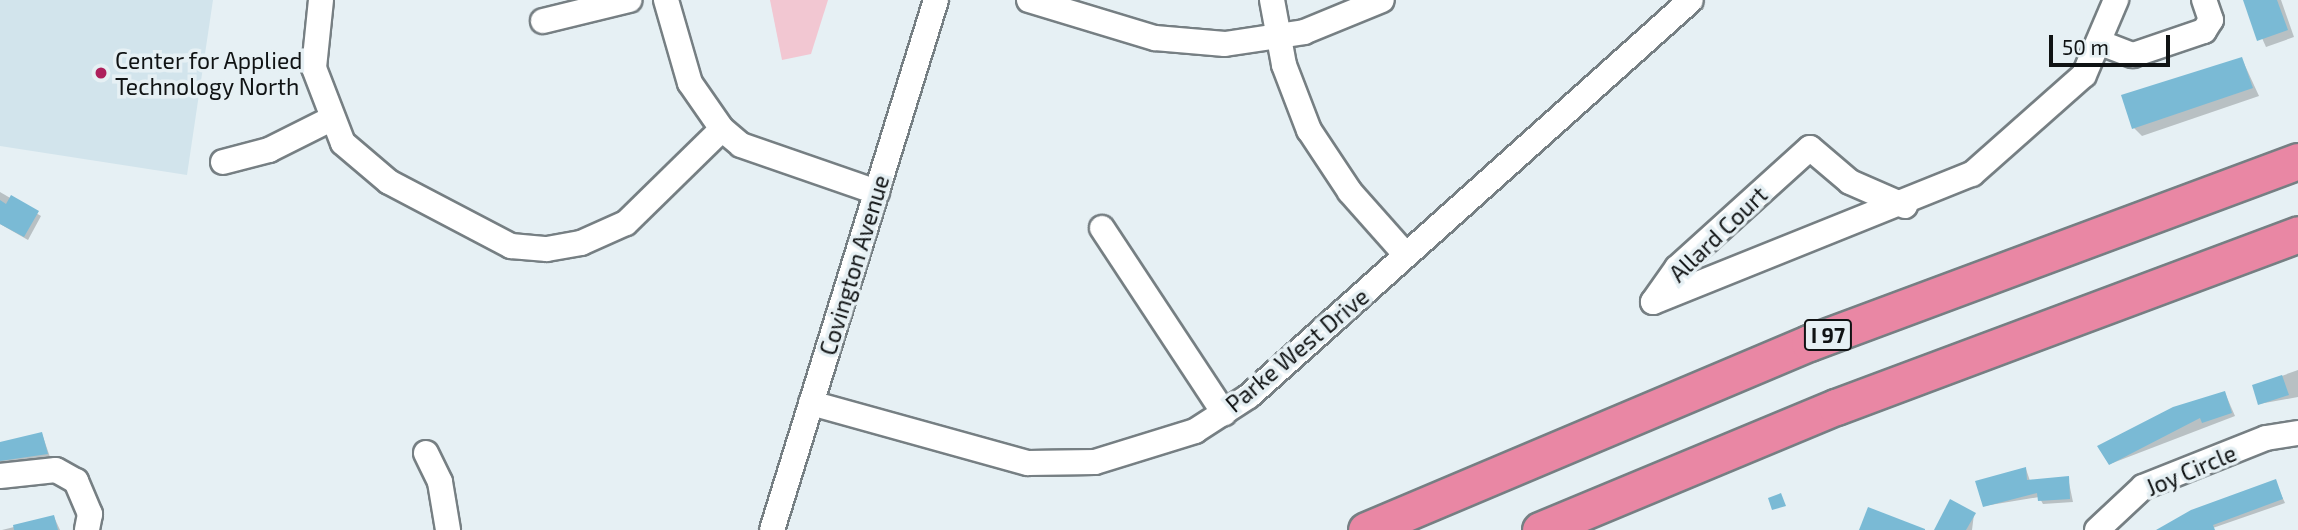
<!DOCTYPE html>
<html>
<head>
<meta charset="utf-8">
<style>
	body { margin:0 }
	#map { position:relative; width:2298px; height:530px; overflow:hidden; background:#e6f0f4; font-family:"Exo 2",sans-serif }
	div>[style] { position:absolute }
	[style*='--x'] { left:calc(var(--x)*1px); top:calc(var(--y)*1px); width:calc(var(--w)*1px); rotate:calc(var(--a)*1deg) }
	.built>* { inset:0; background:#d2e4ec }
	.green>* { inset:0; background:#f2c7d2 }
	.shadow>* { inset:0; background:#0003 }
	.building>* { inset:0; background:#7abad5 }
	.roads { filter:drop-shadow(2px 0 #767f83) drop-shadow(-2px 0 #767f83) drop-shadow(0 2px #767f83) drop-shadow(0 -2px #767f83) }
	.minor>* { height:24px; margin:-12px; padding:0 12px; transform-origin:12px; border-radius:12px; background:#fff }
	.highway>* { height:35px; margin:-17.5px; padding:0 17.5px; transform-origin:17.5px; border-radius:17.5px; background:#e987a4 }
	.dots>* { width:19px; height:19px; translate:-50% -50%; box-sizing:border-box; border:4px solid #e6f0f4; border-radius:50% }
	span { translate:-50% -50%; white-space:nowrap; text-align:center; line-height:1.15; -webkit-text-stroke:7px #e6f0f4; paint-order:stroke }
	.shield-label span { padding:2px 5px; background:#e6f0f4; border:2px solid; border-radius:5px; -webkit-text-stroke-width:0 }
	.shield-label { font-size:21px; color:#101314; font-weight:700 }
	.poi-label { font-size:23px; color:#101314 }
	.left { translate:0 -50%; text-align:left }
	.street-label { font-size:23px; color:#101314 }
	.scale { position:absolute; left:2049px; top:35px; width:121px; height:32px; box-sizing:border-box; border:4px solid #101314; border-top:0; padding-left:9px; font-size:21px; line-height:24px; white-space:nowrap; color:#101314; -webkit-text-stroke:5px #e6f0f4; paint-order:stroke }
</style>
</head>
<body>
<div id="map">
	<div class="built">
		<i style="clip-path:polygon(0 0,213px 0,187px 175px,0 146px)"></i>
	</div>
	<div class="green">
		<i style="clip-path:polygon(770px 0,828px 0,811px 54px,782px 60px)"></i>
	</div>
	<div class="shadow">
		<i style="clip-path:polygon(2245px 0,2281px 0,2294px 37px,2266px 47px)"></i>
		<i style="clip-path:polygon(2242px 59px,2259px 96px,2142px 136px,2134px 128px)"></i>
		<i style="clip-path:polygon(0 192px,41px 216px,28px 240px,0 224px)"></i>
		<i style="clip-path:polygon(2298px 370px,2298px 397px,2259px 404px,2254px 386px)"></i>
		<i style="clip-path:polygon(2225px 393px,2235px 416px,2110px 464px)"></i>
		<i style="clip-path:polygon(42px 434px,50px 457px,0 470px,0 444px)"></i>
		<i style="clip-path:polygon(2026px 469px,2030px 481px,2068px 478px,2073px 502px,2043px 504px,2039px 497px,1984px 506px)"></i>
		<i style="clip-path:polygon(2275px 481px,2285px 503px,2207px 530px,2157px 530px)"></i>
		<i style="clip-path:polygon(1974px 514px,1972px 530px,1935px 530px)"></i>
		<i style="clip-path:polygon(54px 517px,60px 530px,2px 530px)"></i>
	</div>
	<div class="building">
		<i style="clip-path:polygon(2243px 0,2277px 0,2288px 30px,2257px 41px)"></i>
		<i style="clip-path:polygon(2242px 57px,2253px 88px,2132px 129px,2121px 95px)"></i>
		<i style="clip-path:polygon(11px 195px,39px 211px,24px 237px,0 224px,0 200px,6px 204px)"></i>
		<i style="clip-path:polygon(2282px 375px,2289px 395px,2258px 405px,2252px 385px)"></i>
		<i style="clip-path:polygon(2225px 391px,2232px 413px,2202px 423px,2200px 418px,2109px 465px,2097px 446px,2173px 407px)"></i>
		<i style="clip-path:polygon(42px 432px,48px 454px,0 461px,0 442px)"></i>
		<i style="clip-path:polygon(2026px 467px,2027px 480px,2069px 476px,2070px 499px,2038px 501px,2037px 493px,1983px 507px,1975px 481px)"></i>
		<i style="clip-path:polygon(2276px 479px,2283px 499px,2213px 525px,2215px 530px,2156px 530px,2191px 510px)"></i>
		<i style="clip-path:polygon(1781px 493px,1786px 506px,1772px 510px,1768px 498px)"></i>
		<i style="clip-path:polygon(1950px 499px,1976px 513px,1966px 530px,1934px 530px)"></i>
		<i style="clip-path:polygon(1868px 507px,1925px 529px,1925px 530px,1859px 530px)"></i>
		<i style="clip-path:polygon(54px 515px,58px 530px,14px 530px,13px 525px)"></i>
	</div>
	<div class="roads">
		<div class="minor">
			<i style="--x:321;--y:0;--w:68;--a:95.9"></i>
			<i style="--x:314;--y:68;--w:80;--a:68.9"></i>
			<i style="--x:343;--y:143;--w:60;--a:40.3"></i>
			<i style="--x:389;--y:182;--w:138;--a:27.7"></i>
			<i style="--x:511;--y:246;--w:36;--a:5"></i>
			<i style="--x:547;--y:249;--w:35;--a:-10"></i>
			<i style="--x:581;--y:243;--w:49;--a:-24"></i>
			<i style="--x:626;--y:223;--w:134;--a:-44.4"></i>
			<i style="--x:666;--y:0;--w:86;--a:73.9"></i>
			<i style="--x:690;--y:83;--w:56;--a:55.2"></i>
			<i style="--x:722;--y:129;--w:25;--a:40"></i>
			<i style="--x:741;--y:145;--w:144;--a:19.1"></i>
			<i style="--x:1029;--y:0;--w:132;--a:16.8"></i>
			<i style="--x:1155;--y:38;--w:70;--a:4.9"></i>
			<i style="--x:1225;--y:44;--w:80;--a:-8.6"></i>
			<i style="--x:1304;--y:32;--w:84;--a:-22.3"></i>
			<i style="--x:1272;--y:0;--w:66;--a:79.5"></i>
			<i style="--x:1284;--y:65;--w:70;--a:69"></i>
			<i style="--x:1309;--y:130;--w:74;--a:56.5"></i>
			<i style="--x:1350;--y:192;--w:84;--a:48.4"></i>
			<i style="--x:543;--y:21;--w:89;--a:-13.7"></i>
			<i style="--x:2101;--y:43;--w:34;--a:21"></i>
			<i style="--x:2133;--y:55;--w:75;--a:-18.7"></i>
			<i style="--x:2204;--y:31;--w:13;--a:-58"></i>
			<i style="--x:2211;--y:20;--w:21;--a:-109"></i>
			<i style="--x:223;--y:162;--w:48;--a:-14.6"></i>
			<i style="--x:269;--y:150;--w:67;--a:-26.6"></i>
			<i style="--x:1102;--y:228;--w:222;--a:56.6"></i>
			<i style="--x:1653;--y:302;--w:344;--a:-21.9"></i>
			<i style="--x:1972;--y:174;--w:149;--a:-41.5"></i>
			<i style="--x:2084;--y:75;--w:82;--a:-66.9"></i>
			<i style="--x:1653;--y:302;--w:42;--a:-54.8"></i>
			<i style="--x:1677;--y:268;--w:179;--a:-42.1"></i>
			<i style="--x:1810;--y:148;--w:52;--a:40.4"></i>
			<i style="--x:1850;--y:182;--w:60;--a:23.6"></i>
			<i style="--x:811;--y:403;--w:225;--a:15.5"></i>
			<i style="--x:1028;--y:463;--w:67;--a:-0.9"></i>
			<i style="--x:1095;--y:462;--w:105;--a:-17.2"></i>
			<i style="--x:1195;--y:431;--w:64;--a:-32.9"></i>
			<i style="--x:1249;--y:396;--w:593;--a:-41.86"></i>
			<i style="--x:426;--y:453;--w:32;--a:64"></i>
			<i style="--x:440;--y:482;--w:49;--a:80.5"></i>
			<i style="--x:0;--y:476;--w:56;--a:-6.1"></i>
			<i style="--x:56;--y:470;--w:23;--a:29"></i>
			<i style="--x:76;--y:481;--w:36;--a:67"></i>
			<i style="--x:90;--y:514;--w:16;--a:101"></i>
			<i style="--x:772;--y:530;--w:555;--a:-72.81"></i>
			<i style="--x:2097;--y:530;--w:63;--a:-43.1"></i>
			<i style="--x:2143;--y:487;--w:132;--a:-21.7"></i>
			<i style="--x:2266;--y:438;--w:32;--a:-9"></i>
		</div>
		<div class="highway">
			<i style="--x:1366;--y:530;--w:481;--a:-22.9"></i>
			<i style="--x:1809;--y:343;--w:522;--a:-20.41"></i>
			<i style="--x:1540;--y:530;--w:321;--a:-22.6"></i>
			<i style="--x:1836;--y:407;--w:493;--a:-20.5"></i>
		</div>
	</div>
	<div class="dots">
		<i style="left:101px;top:73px;background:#ae205c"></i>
	</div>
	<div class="shield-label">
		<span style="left:1828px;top:335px">I 97</span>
	</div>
	<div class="poi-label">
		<span class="left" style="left:115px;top:73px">Center for Applied<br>Technology North</span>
	</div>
	<div class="street-label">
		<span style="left:1718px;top:234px;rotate:-44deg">Allard Court</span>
		<span style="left:854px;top:265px;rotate:-73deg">Covington Avenue</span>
		<span style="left:1297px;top:350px;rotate:-40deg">Parke West Drive</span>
		<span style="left:2191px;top:470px;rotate:-23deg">Joy Circle</span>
	</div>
	<div class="scale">50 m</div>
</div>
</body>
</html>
